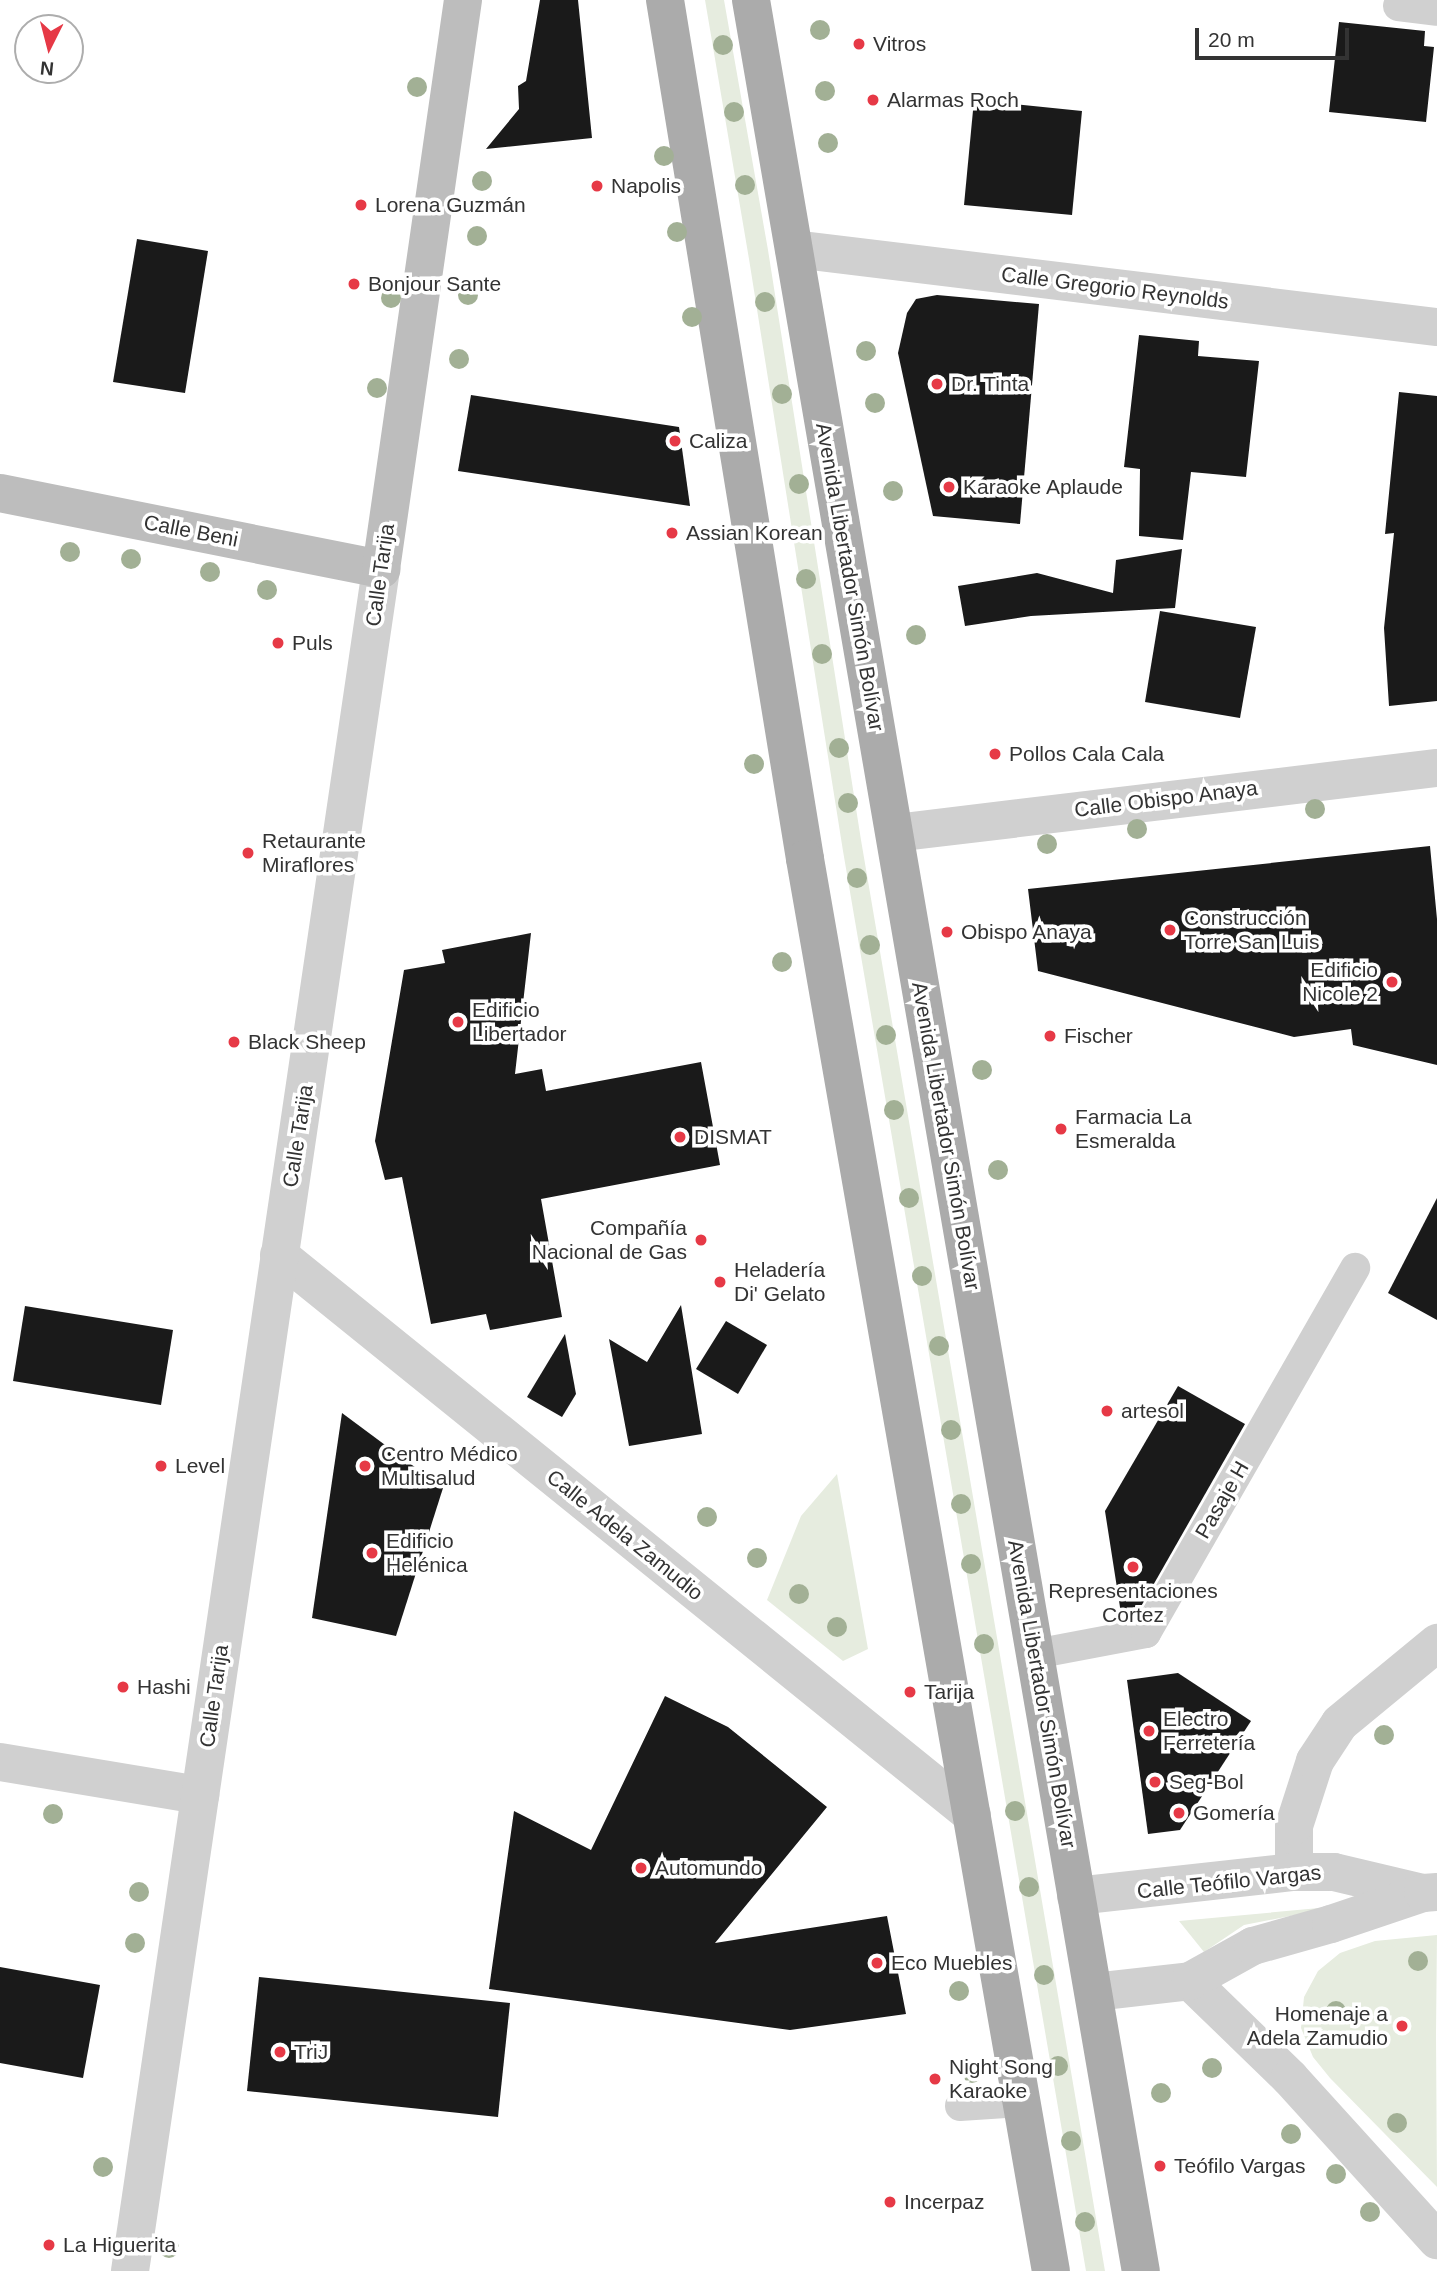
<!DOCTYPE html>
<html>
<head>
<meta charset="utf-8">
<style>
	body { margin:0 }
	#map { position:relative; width:1437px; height:2271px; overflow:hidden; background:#fff; font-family:Arial,sans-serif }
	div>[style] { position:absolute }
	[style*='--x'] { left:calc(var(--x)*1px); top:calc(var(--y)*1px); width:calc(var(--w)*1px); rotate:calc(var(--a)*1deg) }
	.green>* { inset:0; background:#e6ecdf }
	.building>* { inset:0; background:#1a1a1a }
	.service>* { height:30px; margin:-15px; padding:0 15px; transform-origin:15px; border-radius:15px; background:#d0d0d0 }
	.minor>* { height:38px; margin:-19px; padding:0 19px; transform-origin:19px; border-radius:19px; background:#d0d0d0 }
	.secondary>* { height:38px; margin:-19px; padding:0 19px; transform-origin:19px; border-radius:19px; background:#bdbdbd }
	.primary>* { height:38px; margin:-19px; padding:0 19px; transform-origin:19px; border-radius:19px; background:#ababab }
	.trees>* { width:20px; height:20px; margin:-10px; border-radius:50%; background:#a2b095 }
	.dots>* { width:19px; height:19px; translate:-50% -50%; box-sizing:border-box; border:4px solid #fff; border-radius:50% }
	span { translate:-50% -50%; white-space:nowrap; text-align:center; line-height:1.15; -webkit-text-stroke:7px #fff; paint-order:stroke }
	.poi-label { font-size:21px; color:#333 }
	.left { translate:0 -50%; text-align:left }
	.right { translate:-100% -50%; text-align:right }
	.street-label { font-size:21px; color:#333 }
	.north { position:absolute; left:14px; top:14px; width:70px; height:70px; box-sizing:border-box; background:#fff; border:2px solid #adadad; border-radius:50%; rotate:186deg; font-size:19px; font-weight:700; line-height:28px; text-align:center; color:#333 }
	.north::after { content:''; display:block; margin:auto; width:24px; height:32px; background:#e63946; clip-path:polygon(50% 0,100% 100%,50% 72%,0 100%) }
	.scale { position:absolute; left:1195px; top:28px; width:154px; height:32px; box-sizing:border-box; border:4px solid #333; border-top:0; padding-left:9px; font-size:21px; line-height:24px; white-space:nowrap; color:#333; -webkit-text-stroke:5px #fff; paint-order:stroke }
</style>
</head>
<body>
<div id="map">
	<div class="green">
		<i style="clip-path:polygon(705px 0,724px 0,768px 250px,861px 840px,1105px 2271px,1086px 2271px,843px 851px,749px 259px)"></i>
		<i style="clip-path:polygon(837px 1474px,868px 1649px,843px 1661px,767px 1600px,801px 1516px)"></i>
		<i style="clip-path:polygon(1341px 1906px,1244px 1925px,1204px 1952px,1179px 1921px)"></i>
		<i style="clip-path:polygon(1437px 1935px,1436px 2034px,1437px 2187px,1330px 2078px,1313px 2057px,1301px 2028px,1304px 1997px,1318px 1971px,1340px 1953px,1375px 1941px)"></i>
	</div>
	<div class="building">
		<i style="clip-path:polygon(540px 0,578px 0,592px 138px,486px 149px,519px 109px,518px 86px,526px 81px)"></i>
		<i style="clip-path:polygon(1339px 22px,1425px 31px,1424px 46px,1434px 47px,1426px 122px,1329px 112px)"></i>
		<i style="clip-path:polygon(974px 100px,1082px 111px,1072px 215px,964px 205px)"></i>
		<i style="clip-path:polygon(137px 239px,208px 251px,185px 393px,113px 382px)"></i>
		<i style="clip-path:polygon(937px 295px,1039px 304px,1020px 524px,933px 516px,898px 353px,907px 313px,916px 299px)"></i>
		<i style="clip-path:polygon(1139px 335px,1199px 341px,1198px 356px,1259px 361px,1246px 477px,1191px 472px,1183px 540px,1139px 536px,1140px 469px,1124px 467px)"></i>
		<i style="clip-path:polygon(1399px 392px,1437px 396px,1437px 701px,1389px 706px,1384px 628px,1394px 533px,1385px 534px)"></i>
		<i style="clip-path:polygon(471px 395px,679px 427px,690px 506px,458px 471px)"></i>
		<i style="clip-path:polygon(1182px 549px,1175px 608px,1031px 616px,965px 626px,958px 586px,1037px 573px,1113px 593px,1116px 560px)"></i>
		<i style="clip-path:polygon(1160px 611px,1256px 627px,1240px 718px,1145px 702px)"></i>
		<i style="clip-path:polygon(1430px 846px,1437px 919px,1437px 1065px,1353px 1045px,1351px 1029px,1294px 1037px,1038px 971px,1028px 889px)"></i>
		<i style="clip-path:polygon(531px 933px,515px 1074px,542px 1069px,546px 1091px,701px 1062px,720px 1165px,541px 1199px,562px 1317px,490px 1330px,486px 1314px,431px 1324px,402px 1177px,385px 1180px,375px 1141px,404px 970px,445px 963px,442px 950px)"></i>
		<i style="clip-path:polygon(1437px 1198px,1437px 1320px,1388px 1293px)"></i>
		<i style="clip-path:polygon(681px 1305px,702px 1434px,629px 1446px,609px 1339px,647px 1362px)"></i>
		<i style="clip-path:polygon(25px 1306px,173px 1330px,161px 1405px,13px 1381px)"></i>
		<i style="clip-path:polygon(726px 1321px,767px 1345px,738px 1394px,696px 1369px)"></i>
		<i style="clip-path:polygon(565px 1334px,576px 1394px,562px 1417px,527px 1397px)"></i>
		<i style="clip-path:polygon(1178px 1386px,1245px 1424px,1135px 1617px,1122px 1620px,1105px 1511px)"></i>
		<i style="clip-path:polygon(342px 1413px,443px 1488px,396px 1636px,312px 1618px)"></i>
		<i style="clip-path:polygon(1178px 1673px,1251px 1721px,1180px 1830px,1148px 1834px,1127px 1680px)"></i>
		<i style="clip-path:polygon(665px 1696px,728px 1727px,827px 1807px,715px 1943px,887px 1916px,906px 2014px,790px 2030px,489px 1989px,514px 1811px,591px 1850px)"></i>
		<i style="clip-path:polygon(0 1967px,100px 1985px,83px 2078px,0 2063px)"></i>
		<i style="clip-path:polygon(259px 1977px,510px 2003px,498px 2117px,247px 2091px)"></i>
	</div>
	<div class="service">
		<i style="--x:1398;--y:6;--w:39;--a:7"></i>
		<i style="--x:1035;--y:1654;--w:113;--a:-10.7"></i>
		<i style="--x:1146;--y:1633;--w:421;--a:-60.2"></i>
		<i style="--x:960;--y:2106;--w:62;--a:-3.7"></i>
	</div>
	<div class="minor">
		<i style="--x:794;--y:249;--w:648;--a:6.92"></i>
		<i style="--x:895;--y:833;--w:546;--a:-6.84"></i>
		<i style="--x:279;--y:1255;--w:891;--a:38.94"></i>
		<i style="--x:0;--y:1762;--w:203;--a:9.4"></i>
		<i style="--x:1294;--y:1872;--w:46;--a:-90"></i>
		<i style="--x:1294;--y:1826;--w:68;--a:-72.1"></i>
		<i style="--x:1315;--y:1761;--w:45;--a:-56.7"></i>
		<i style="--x:1340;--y:1723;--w:126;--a:-39.5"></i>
		<i style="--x:1076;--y:1896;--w:219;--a:-6.3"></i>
		<i style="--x:1294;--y:1872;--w:40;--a:0"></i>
		<i style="--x:1334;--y:1872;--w:91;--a:13.3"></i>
		<i style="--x:1190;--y:1981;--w:139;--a:44.1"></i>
		<i style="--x:1290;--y:2078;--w:219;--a:47.8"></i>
		<i style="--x:1094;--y:1992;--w:97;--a:-6.5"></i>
		<i style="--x:1190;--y:1981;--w:72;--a:-29.1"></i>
		<i style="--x:1253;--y:1946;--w:81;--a:-15.8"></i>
		<i style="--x:1331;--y:1924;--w:97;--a:-18.6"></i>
		<i style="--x:1423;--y:1893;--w:14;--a:-4"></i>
		<i style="--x:130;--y:2271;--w:1720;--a:-81.61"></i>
	</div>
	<div class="secondary">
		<i style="--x:0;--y:493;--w:389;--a:11.3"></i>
		<i style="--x:381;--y:569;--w:575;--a:-81.8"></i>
	</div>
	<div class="primary">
		<i style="--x:665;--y:0;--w:870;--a:80.74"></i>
		<i style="--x:805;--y:859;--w:1433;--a:80.12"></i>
		<i style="--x:751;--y:0;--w:2304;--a:80.26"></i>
	</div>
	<div class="trees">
		<i style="left:820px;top:30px"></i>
		<i style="left:723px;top:45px"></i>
		<i style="left:417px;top:87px"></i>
		<i style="left:825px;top:91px"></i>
		<i style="left:734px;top:112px"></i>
		<i style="left:828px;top:143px"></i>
		<i style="left:664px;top:156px"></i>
		<i style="left:482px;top:181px"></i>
		<i style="left:745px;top:185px"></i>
		<i style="left:677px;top:232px"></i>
		<i style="left:477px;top:236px"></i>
		<i style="left:468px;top:295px"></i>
		<i style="left:391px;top:298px"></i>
		<i style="left:765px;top:302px"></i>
		<i style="left:692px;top:317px"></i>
		<i style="left:866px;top:351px"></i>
		<i style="left:459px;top:359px"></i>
		<i style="left:377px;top:388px"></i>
		<i style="left:782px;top:394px"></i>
		<i style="left:875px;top:403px"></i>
		<i style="left:799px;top:484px"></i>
		<i style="left:893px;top:491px"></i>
		<i style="left:70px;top:552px"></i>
		<i style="left:131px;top:559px"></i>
		<i style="left:210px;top:572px"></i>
		<i style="left:806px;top:579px"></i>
		<i style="left:267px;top:590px"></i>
		<i style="left:916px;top:635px"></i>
		<i style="left:822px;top:654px"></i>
		<i style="left:839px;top:748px"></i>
		<i style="left:754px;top:764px"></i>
		<i style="left:848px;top:803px"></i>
		<i style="left:1315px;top:809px"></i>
		<i style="left:1137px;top:829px"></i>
		<i style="left:1047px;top:844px"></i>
		<i style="left:857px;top:878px"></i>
		<i style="left:870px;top:945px"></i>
		<i style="left:782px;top:962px"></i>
		<i style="left:886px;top:1035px"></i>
		<i style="left:982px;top:1070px"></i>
		<i style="left:894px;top:1110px"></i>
		<i style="left:998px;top:1170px"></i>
		<i style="left:909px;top:1198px"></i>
		<i style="left:922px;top:1276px"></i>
		<i style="left:939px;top:1346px"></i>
		<i style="left:951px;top:1430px"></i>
		<i style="left:961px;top:1504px"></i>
		<i style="left:707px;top:1517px"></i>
		<i style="left:757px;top:1558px"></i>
		<i style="left:971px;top:1564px"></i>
		<i style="left:799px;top:1594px"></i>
		<i style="left:837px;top:1627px"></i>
		<i style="left:984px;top:1644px"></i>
		<i style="left:1384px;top:1735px"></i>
		<i style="left:1015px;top:1811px"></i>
		<i style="left:53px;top:1814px"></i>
		<i style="left:1029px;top:1887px"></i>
		<i style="left:139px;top:1892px"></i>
		<i style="left:135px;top:1943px"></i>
		<i style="left:1418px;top:1961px"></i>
		<i style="left:1044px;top:1975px"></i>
		<i style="left:959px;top:1991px"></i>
		<i style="left:1336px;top:2011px"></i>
		<i style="left:1058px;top:2066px"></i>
		<i style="left:1212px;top:2068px"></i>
		<i style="left:972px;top:2073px"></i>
		<i style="left:1161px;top:2093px"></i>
		<i style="left:1397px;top:2123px"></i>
		<i style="left:1291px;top:2134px"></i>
		<i style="left:1071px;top:2141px"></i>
		<i style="left:103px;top:2167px"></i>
		<i style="left:1336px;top:2174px"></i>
		<i style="left:1370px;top:2212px"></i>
		<i style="left:1085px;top:2222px"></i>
		<i style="left:169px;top:2248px"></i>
	</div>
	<div class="dots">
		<i style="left:859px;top:44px;background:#e63946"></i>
		<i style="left:873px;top:100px;background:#e63946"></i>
		<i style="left:597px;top:186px;background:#e63946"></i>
		<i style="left:361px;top:205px;background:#e63946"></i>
		<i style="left:354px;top:284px;background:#e63946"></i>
		<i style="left:937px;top:384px;background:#e63946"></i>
		<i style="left:675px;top:441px;background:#e63946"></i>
		<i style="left:949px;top:487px;background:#e63946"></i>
		<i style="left:672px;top:533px;background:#e63946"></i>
		<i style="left:278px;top:643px;background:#e63946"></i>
		<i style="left:995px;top:754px;background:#e63946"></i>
		<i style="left:248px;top:853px;background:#e63946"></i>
		<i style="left:1170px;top:930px;background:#e63946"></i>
		<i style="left:947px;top:932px;background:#e63946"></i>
		<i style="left:1392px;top:982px;background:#e63946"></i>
		<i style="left:458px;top:1022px;background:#e63946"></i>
		<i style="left:1050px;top:1036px;background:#e63946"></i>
		<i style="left:234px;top:1042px;background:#e63946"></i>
		<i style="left:1061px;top:1129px;background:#e63946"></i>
		<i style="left:680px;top:1137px;background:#e63946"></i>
		<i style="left:701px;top:1240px;background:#e63946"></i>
		<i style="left:720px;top:1282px;background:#e63946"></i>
		<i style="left:1107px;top:1411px;background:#e63946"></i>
		<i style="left:161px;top:1466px;background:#e63946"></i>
		<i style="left:365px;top:1466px;background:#e63946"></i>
		<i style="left:372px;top:1553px;background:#e63946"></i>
		<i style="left:1133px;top:1567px;background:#e63946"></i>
		<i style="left:123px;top:1687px;background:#e63946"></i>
		<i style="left:910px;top:1692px;background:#e63946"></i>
		<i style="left:1149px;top:1731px;background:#e63946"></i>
		<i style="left:1155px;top:1782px;background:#e63946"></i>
		<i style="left:1179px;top:1813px;background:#e63946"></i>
		<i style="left:641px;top:1868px;background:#e63946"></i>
		<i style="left:877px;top:1963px;background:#e63946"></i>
		<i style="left:1402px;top:2026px;background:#e63946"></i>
		<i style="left:280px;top:2052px;background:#e63946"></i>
		<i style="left:935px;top:2079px;background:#e63946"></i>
		<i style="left:1160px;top:2166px;background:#e63946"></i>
		<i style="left:890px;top:2202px;background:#e63946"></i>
		<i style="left:49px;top:2245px;background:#e63946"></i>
	</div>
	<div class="poi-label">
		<span class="left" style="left:873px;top:44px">Vitros</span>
		<span class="left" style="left:887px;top:100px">Alarmas Roch</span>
		<span class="left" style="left:611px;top:186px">Napolis</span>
		<span class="left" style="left:375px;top:205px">Lorena Guzmán</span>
		<span class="left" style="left:368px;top:284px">Bonjour Sante</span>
		<span class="left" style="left:951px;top:384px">Dr. Tinta</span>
		<span class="left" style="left:689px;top:441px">Caliza</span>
		<span class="left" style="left:963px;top:487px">Karaoke Aplaude</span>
		<span class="left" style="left:686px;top:533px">Assian Korean</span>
		<span class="left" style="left:292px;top:643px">Puls</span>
		<span class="left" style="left:1009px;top:754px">Pollos Cala Cala</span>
		<span class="left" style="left:262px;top:853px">Retaurante<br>Miraflores</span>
		<span class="left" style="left:1184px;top:930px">Construcción<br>Torre San Luis</span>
		<span class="left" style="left:961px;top:932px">Obispo Anaya</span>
		<span class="right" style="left:1378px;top:982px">Edificio<br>Nicole 2</span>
		<span class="left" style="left:472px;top:1022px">Edificio<br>Libertador</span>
		<span class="left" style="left:1064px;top:1036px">Fischer</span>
		<span class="left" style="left:248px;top:1042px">Black Sheep</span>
		<span class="left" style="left:1075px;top:1129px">Farmacia La<br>Esmeralda</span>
		<span class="left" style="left:694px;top:1137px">DISMAT</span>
		<span class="right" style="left:687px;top:1240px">Compañía<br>Nacional de Gas</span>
		<span class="left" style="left:734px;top:1282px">Heladería<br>Di' Gelato</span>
		<span class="left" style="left:1121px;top:1411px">artesol</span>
		<span class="left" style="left:381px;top:1466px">Centro Médico<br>Multisalud</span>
		<span class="left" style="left:175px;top:1466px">Level</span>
		<span class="left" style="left:386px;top:1553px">Edificio<br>Helénica</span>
		<span style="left:1133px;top:1603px">Representaciones<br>Cortez</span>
		<span class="left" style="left:137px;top:1687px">Hashi</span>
		<span class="left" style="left:924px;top:1692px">Tarija</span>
		<span class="left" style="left:1163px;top:1731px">Electro<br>Ferretería</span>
		<span class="left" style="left:1169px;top:1782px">Seg-Bol</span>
		<span class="left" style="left:1193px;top:1813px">Gomería</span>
		<span class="left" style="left:655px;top:1868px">Automundo</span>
		<span class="left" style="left:891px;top:1963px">Eco Muebles</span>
		<span class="right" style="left:1388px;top:2026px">Homenaje a<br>Adela Zamudio</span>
		<span class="left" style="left:294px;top:2052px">TriJ</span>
		<span class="left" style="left:949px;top:2079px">Night Song<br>Karaoke</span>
		<span class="left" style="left:1174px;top:2166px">Teófilo Vargas</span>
		<span class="left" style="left:904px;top:2202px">Incerpaz</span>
		<span class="left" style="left:63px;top:2245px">La Higuerita</span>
	</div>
	<div class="street-label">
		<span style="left:1115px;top:288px;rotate:7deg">Calle Gregorio Reynolds</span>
		<span style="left:191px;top:531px;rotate:11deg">Calle Beni</span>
		<span style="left:380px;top:575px;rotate:-82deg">Calle Tarija</span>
		<span style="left:850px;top:577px;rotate:80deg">Avenida Libertador Simón Bolívar</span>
		<span style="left:1166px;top:799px;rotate:-7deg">Calle Obispo Anaya</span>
		<span style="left:298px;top:1136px;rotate:-81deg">Calle Tarija</span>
		<span style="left:946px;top:1136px;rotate:80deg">Avenida Libertador Simón Bolívar</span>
		<span style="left:1222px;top:1500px;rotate:-60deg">Pasaje H</span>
		<span style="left:625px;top:1535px;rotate:39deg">Calle Adela Zamudio</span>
		<span style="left:1042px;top:1694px;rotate:80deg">Avenida Libertador Simón Bolívar</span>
		<span style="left:214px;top:1696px;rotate:-82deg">Calle Tarija</span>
		<span style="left:1229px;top:1882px;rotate:-6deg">Calle Teófilo Vargas</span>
	</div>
	<div class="north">N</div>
	<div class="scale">20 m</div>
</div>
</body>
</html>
